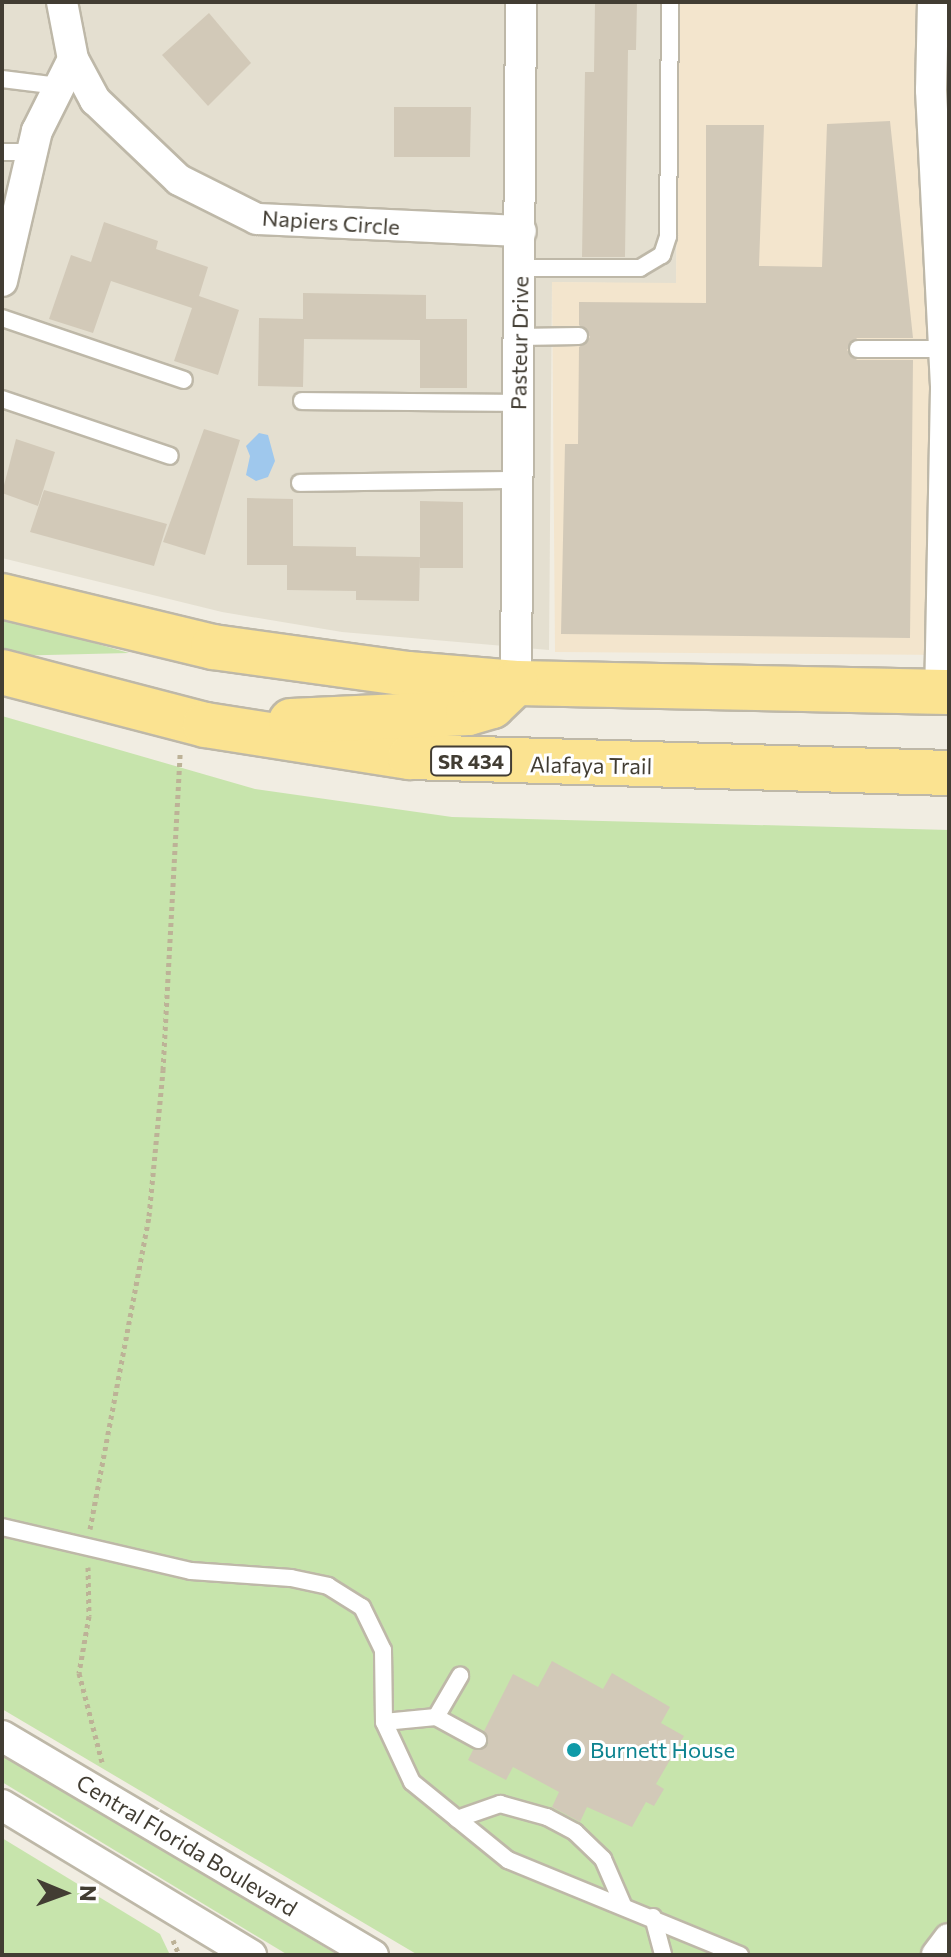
<!DOCTYPE html>
<html>
<head>
<meta charset="utf-8">
<style>
	body { margin:0 }
	#map { position:relative; width:951px; height:1957px; overflow:hidden; background:#f1ede2; font-family:Commissioner,sans-serif }
	div>[style] { position:absolute }
	[style*='--x'] { left:calc(var(--x)*1px); top:calc(var(--y)*1px); width:calc(var(--w)*1px); rotate:calc(var(--a)*1deg) }
	.residential>* { inset:0; background:#e4dfd0 }
	.commercial>* { inset:0; background:#f3e5cd }
	.green>* { inset:0; background:#c7e4ac }
	.water>* { inset:0; background:#9fc8ed }
	.building>* { inset:0; background:#d2c9b8 }
	.path>* { height:5px; margin-top:-2.5px; transform-origin:0; background:repeating-linear-gradient(90deg,#bdb297 0 4px,transparent 0 8px) }
	.roads { filter:drop-shadow(2px 0 #beb8a8) drop-shadow(-2px 0 #beb8a8) drop-shadow(0 2px #beb8a8) drop-shadow(0 -2px #beb8a8) }
	.lane>* { height:16px; margin:-8px; padding:0 8px; transform-origin:8px; border-radius:8px; background:#fff }
	.street>* { height:30px; margin:-15px; padding:0 15px; transform-origin:15px; border-radius:15px; background:#fff }
	.primary>* { height:44px; margin:-22px; padding:0 22px; transform-origin:22px; border-radius:22px; background:#fbe391 }
	.dots>* { width:22px; height:22px; translate:-50% -50%; box-sizing:border-box; border:4px solid #fff; border-radius:50% }
	span { translate:-50% -50%; white-space:nowrap; text-align:center; line-height:1.15; -webkit-text-stroke:6px #fff; paint-order:stroke }
	.shield-label span { padding:2px 6px; background:#fff; border:2px solid; border-radius:6px; -webkit-text-stroke-width:0 }
	.shield-label { font-size:20px; color:#423d33; font-weight:700 }
	.street-label { font-size:22px; color:#423d33 }
	.culture-label { font-size:22px; color:#0d838f }
	.left { translate:0 -50%; text-align:left }
	.frame { position:absolute; inset:0; border:4px solid #423d33; pointer-events:none }
	.north { position:absolute; left:24px; top:1853px; width:80px; height:80px; -webkit-text-stroke:6px #fff; paint-order:stroke; rotate:91deg; font-size:22px; font-weight:700; line-height:32px; text-align:center; color:#423d33 }
	.north::after { content:''; display:block; margin:auto; width:28px; height:36px; background:#423d33; clip-path:polygon(50% 0,100% 100%,50% 72%,0 100%) }
</style>
</head>
<body>
<div id="map">
	<div class="residential">
		<i style="clip-path:polygon(2px 2px,679px 2px,676px 284px,552px 282px,549px 650px,342px 632px,222px 612px,2px 558px)"></i>
	</div>
	<div class="commercial">
		<i style="clip-path:polygon(679px 2px,949px 2px,949px 655px,555px 652px,552px 282px,676px 283px)"></i>
	</div>
	<div class="green">
		<i style="clip-path:polygon(2px 619px,10px 619px,129px 653px,6px 656px,2px 654px)"></i>
		<i style="clip-path:polygon(2px 716px,255px 789px,452px 817px,949px 830px,949px 1955px,418px 1955px,2px 1709px)"></i>
		<i style="clip-path:polygon(2px 1755px,338px 1955px,288px 1955px,2px 1782px)"></i>
		<i style="clip-path:polygon(2px 1838px,160px 1934px,170px 1955px,2px 1955px)"></i>
	</div>
	<div class="water">
		<i style="clip-path:polygon(259px 433px,268px 435px,275px 461px,268px 477px,256px 481px,246px 475px,250px 456px,246px 446px)"></i>
	</div>
	<div class="building">
		<i style="clip-path:polygon(595px 2px,637px 2px,636px 50px,628px 50px,625px 257px,582px 257px,585px 72px,594px 72px)"></i>
		<i style="clip-path:polygon(209px 13px,251px 63px,208px 106px,162px 55px)"></i>
		<i style="clip-path:polygon(394px 107px,471px 107px,470px 157px,394px 157px)"></i>
		<i style="clip-path:polygon(890px 121px,913px 338px,857px 338px,847px 350px,857px 360px,913px 360px,910px 638px,561px 634px,565px 444px,578px 444px,579px 347px,590px 337px,579px 325px,579px 302px,706px 303px,706px 125px,764px 125px,759px 266px,822px 267px,827px 124px)"></i>
		<i style="clip-path:polygon(104px 222px,158px 241px,156px 249px,208px 267px,199px 296px,239px 310px,218px 375px,174px 361px,192px 308px,111px 281px,93px 333px,49px 319px,71px 255px,91px 262px)"></i>
		<i style="clip-path:polygon(303px 293px,426px 295px,426px 319px,467px 319px,467px 388px,420px 388px,420px 340px,304px 339px,303px 387px,258px 386px,259px 318px,303px 319px)"></i>
		<i style="clip-path:polygon(204px 429px,240px 440px,205px 555px,163px 542px)"></i>
		<i style="clip-path:polygon(16px 439px,55px 452px,38px 506px,2px 493px)"></i>
		<i style="clip-path:polygon(44px 490px,167px 524px,154px 566px,30px 532px)"></i>
		<i style="clip-path:polygon(247px 498px,293px 499px,293px 546px,356px 547px,356px 556px,420px 557px,419px 601px,356px 600px,356px 591px,287px 590px,287px 565px,247px 565px)"></i>
		<i style="clip-path:polygon(420px 501px,463px 502px,463px 568px,420px 568px)"></i>
		<i style="clip-path:polygon(552px 1661px,603px 1689px,612px 1673px,670px 1707px,661px 1723px,684px 1736px,656px 1784px,664px 1789px,654px 1806px,646px 1802px,632px 1827px,587px 1807px,580px 1822px,552px 1807px,559px 1792px,513px 1767px,506px 1780px,468px 1760px,473px 1750px,488px 1745px,484px 1731px,513px 1674px,538px 1687px)"></i>
	</div>
	<div class="path">
		<i style="--x:90;--y:1529;--w:319;--a:-79.3"></i>
		<i style="--x:149;--y:1216;--w:147;--a:-84.5"></i>
		<i style="--x:163;--y:1070;--w:316;--a:-86.9"></i>
		<i style="--x:88;--y:1567;--w:49;--a:88.8"></i>
		<i style="--x:89;--y:1616;--w:58;--a:100"></i>
		<i style="--x:79;--y:1673;--w:92;--a:75.5"></i>
		<i style="--x:173;--y:1940;--w:16;--a:68"></i>
	</div>
	<div class="roads">
		<div class="lane">
			<i style="--x:2;--y:79;--w:57;--a:7"></i>
			<i style="--x:2;--y:152;--w:31;--a:0"></i>
			<i style="--x:520;--y:268;--w:120;--a:0"></i>
			<i style="--x:640;--y:268;--w:26;--a:-31"></i>
			<i style="--x:662;--y:255;--w:20;--a:-72"></i>
			<i style="--x:668;--y:236;--w:234;--a:-89.5"></i>
			<i style="--x:2;--y:318;--w:192;--a:18.8"></i>
			<i style="--x:519;--y:337;--w:60;--a:-1"></i>
			<i style="--x:858;--y:349;--w:87;--a:0"></i>
			<i style="--x:2;--y:399;--w:177;--a:18.7"></i>
			<i style="--x:302;--y:401;--w:216;--a:0.5"></i>
			<i style="--x:300;--y:483;--w:218;--a:-0.8"></i>
			<i style="--x:2;--y:1527;--w:194;--a:13.1"></i>
			<i style="--x:191;--y:1571;--w:100;--a:4"></i>
			<i style="--x:291;--y:1578;--w:38;--a:12"></i>
			<i style="--x:328;--y:1586;--w:40;--a:32"></i>
			<i style="--x:362;--y:1607;--w:48;--a:64"></i>
			<i style="--x:383;--y:1650;--w:72;--a:89.2"></i>
			<i style="--x:384;--y:1722;--w:66;--a:65"></i>
			<i style="--x:412;--y:1782;--w:124;--a:39.1"></i>
			<i style="--x:508;--y:1860;--w:251;--a:22.3"></i>
			<i style="--x:436;--y:1717;--w:48;--a:-59.7"></i>
			<i style="--x:384;--y:1722;--w:52;--a:-5.5"></i>
			<i style="--x:436;--y:1717;--w:48;--a:28.7"></i>
			<i style="--x:457;--y:1819;--w:46;--a:-19.2"></i>
			<i style="--x:500;--y:1804;--w:49;--a:15.5"></i>
			<i style="--x:547;--y:1817;--w:32;--a:28"></i>
			<i style="--x:575;--y:1832;--w:39;--a:44"></i>
			<i style="--x:603;--y:1859;--w:50;--a:66.5"></i>
			<i style="--x:653;--y:1917;--w:39;--a:75"></i>
		</div>
		<div class="street">
			<i style="--x:62;--y:2;--w:58;--a:79.1"></i>
			<i style="--x:73;--y:59;--w:47;--a:61.8"></i>
			<i style="--x:95;--y:100;--w:116;--a:43.6"></i>
			<i style="--x:179;--y:180;--w:87;--a:26.6"></i>
			<i style="--x:257;--y:219;--w:264;--a:2.6"></i>
			<i style="--x:933;--y:2;--w:88;--a:91.3"></i>
			<i style="--x:931;--y:90;--w:299;--a:87.1"></i>
			<i style="--x:946;--y:389;--w:303;--a:91.1"></i>
			<i style="--x:2;--y:281;--w:154;--a:-76.9"></i>
			<i style="--x:37;--y:131;--w:80;--a:-63.4"></i>
			<i style="--x:516;--y:683;--w:681;--a:-89.58"></i>
			<i style="--x:2;--y:1736;--w:431;--a:30.6"></i>
			<i style="--x:2;--y:1805;--w:291;--a:31.1"></i>
			<i style="--x:937;--y:1955;--w:20;--a:-53"></i>
		</div>
		<div class="primary">
			<i style="--x:2;--y:596;--w:217;--a:13.6"></i>
			<i style="--x:213;--y:647;--w:197;--a:7.9"></i>
			<i style="--x:408;--y:674;--w:108;--a:4.8"></i>
			<i style="--x:516;--y:683;--w:433;--a:1.2"></i>
			<i style="--x:2;--y:672;--w:210;--a:14.6"></i>
			<i style="--x:205;--y:725;--w:207;--a:8.9"></i>
			<i style="--x:410;--y:757;--w:539;--a:1.7"></i>
			<i style="--x:291;--y:721;--w:177;--a:-2.6"></i>
			<i style="--x:468;--y:713;--w:25;--a:-16"></i>
			<i style="--x:492;--y:706;--w:33;--a:-44"></i>
		</div>
	</div>
	<div class="dots">
		<i style="left:574px;top:1750px;background:#0f9aa8"></i>
	</div>
	<div class="shield-label">
		<span style="left:471px;top:761px">SR 434</span>
	</div>
	<div class="street-label">
		<span style="left:331px;top:222px;rotate:4deg">Napiers Circle</span>
		<span style="left:519px;top:343px;rotate:-89deg">Pasteur Drive</span>
		<span style="left:591px;top:765px;rotate:1deg">Alafaya Trail</span>
		<span style="left:187px;top:1845px;rotate:31deg">Central Florida Boulevard</span>
	</div>
	<div class="culture-label">
		<span class="left" style="left:590px;top:1750px">Burnett House</span>
	</div>
	<div class="frame"></div>
	<div class="north">N</div>
</div>
</body>
</html>
